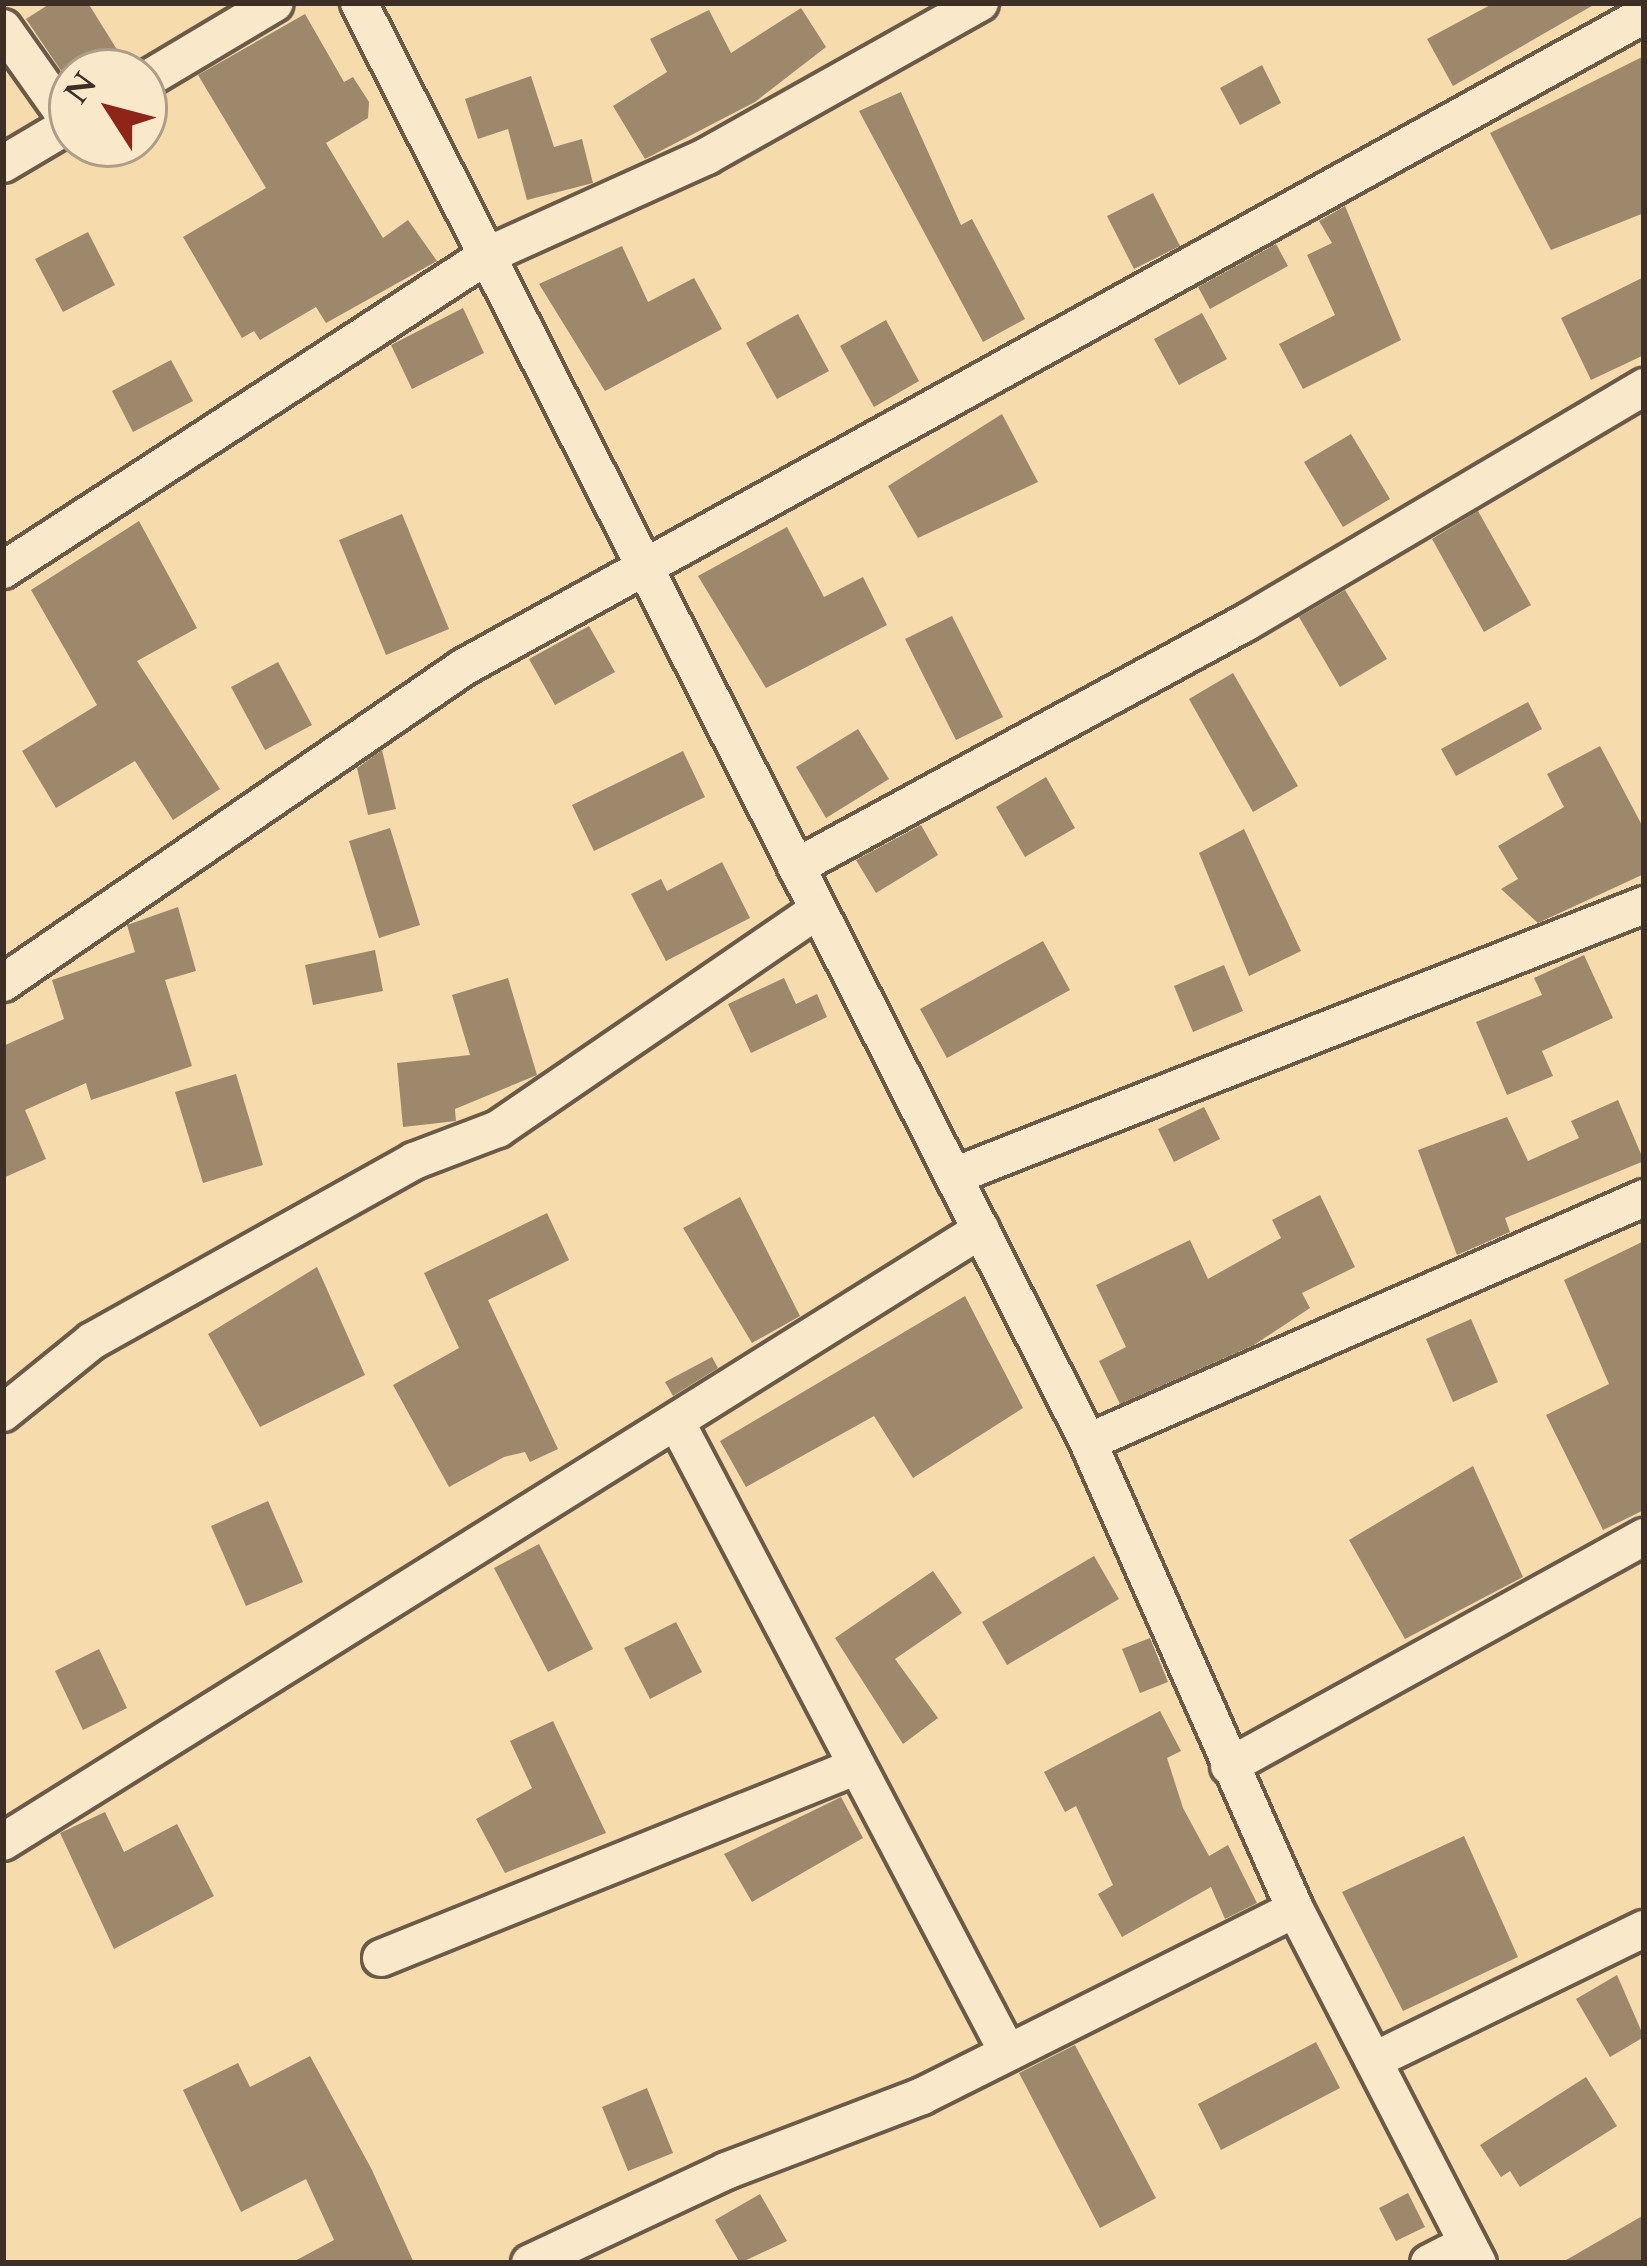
<!DOCTYPE html>
<html>
<head>
<meta charset="utf-8">
<style>
	body { margin:0 }
	#map { position:relative; width:1647px; height:2266px; overflow:hidden; background:#f6dbac; font-family:Cardo,serif }
	div>[style] { position:absolute }
	[style*='--x'] { left:calc(var(--x)*1px); top:calc(var(--y)*1px); width:calc(var(--w)*1px); rotate:calc(var(--a)*1deg) }
	.building>* { inset:0; background:#9d886c }
	.roads { filter:drop-shadow(3px 0 #6b5a48) drop-shadow(-3px 0 #6b5a48) drop-shadow(0 3px #6b5a48) drop-shadow(0 -3px #6b5a48) }
	.minor>* { height:36px; margin:-18px; padding:0 18px; transform-origin:18px; border-radius:18px; background:#f9e8c9 }
	span { translate:-50% -50%; white-space:nowrap; text-align:center; line-height:1.15; -webkit-text-stroke:9px #f9e8c9; paint-order:stroke }
	.frame { position:absolute; inset:0; border:6px solid #3d2f26; pointer-events:none }
	.north { position:absolute; left:48px; top:48px; width:120px; height:120px; box-sizing:border-box; background:#f9e8c9; border:3px solid #ae9e88; border-radius:50%; rotate:306deg; font-size:33px; font-weight:700; line-height:48px; text-align:center; color:#3d2f26 }
	.north::after { content:''; display:block; margin:auto; width:42px; height:54px; background:#8f2418; clip-path:polygon(50% 0,100% 100%,50% 72%,0 100%) }
</style>
</head>
<body>
<div id="map">
	<div class="building">
		<i style="clip-path:polygon(51px 3px,88px 3px,121px 56px,96px 72px,62px 72px,26px 19px)"></i>
		<i style="clip-path:polygon(1494px 3px,1597px 3px,1453px 86px,1427px 39px)"></i>
		<i style="clip-path:polygon(801px 8px,826px 47px,755px 102px,645px 159px,613px 106px,667px 72px,650px 39px,709px 10px,731px 53px)"></i>
		<i style="clip-path:polygon(305px 14px,344px 82px,353px 77px,369px 102px,368px 118px,326px 143px,383px 238px,408px 220px,437px 261px,326px 323px,316px 307px,260px 340px,254px 331px,242px 338px,183px 237px,266px 188px,198px 75px)"></i>
		<i style="clip-path:polygon(1644px 56px,1644px 213px,1551px 250px,1490px 133px)"></i>
		<i style="clip-path:polygon(1262px 65px,1281px 103px,1240px 125px,1220px 88px)"></i>
		<i style="clip-path:polygon(531px 76px,554px 147px,582px 139px,593px 183px,527px 200px,508px 129px,478px 139px,465px 99px)"></i>
		<i style="clip-path:polygon(901px 92px,961px 225px,972px 219px,1025px 319px,983px 342px,859px 111px)"></i>
		<i style="clip-path:polygon(1153px 193px,1180px 246px,1134px 269px,1107px 216px)"></i>
		<i style="clip-path:polygon(1345px 206px,1401px 340px,1303px 389px,1279px 344px,1335px 315px,1307px 255px,1332px 243px,1319px 221px)"></i>
		<i style="clip-path:polygon(88px 232px,115px 285px,63px 312px,35px 259px)"></i>
		<i style="clip-path:polygon(1276px 244px,1288px 266px,1210px 309px,1198px 287px)"></i>
		<i style="clip-path:polygon(622px 246px,648px 302px,694px 278px,722px 329px,605px 391px,539px 284px)"></i>
		<i style="clip-path:polygon(1644px 277px,1644px 355px,1591px 380px,1561px 318px)"></i>
		<i style="clip-path:polygon(463px 308px,484px 353px,412px 389px,391px 345px)"></i>
		<i style="clip-path:polygon(1202px 313px,1227px 359px,1179px 385px,1154px 339px)"></i>
		<i style="clip-path:polygon(798px 314px,829px 371px,777px 399px,746px 343px)"></i>
		<i style="clip-path:polygon(886px 320px,919px 381px,874px 407px,840px 346px)"></i>
		<i style="clip-path:polygon(171px 360px,193px 401px,133px 432px,112px 391px)"></i>
		<i style="clip-path:polygon(1002px 414px,1038px 482px,918px 538px,888px 486px)"></i>
		<i style="clip-path:polygon(1351px 434px,1390px 499px,1343px 527px,1304px 462px)"></i>
		<i style="clip-path:polygon(1478px 511px,1531px 605px,1484px 632px,1432px 539px)"></i>
		<i style="clip-path:polygon(402px 514px,449px 629px,386px 655px,339px 540px)"></i>
		<i style="clip-path:polygon(139px 521px,197px 628px,137px 661px,220px 789px,173px 820px,135px 761px,56px 808px,22px 751px,97px 705px,31px 590px)"></i>
		<i style="clip-path:polygon(787px 527px,824px 597px,863px 577px,887px 625px,766px 688px,698px 576px)"></i>
		<i style="clip-path:polygon(1345px 590px,1387px 659px,1340px 687px,1299px 617px)"></i>
		<i style="clip-path:polygon(952px 616px,1003px 717px,956px 740px,905px 639px)"></i>
		<i style="clip-path:polygon(589px 626px,615px 672px,555px 705px,529px 659px)"></i>
		<i style="clip-path:polygon(278px 662px,312px 725px,265px 750px,231px 687px)"></i>
		<i style="clip-path:polygon(1233px 673px,1298px 786px,1253px 812px,1189px 699px)"></i>
		<i style="clip-path:polygon(1528px 702px,1542px 729px,1456px 776px,1441px 749px)"></i>
		<i style="clip-path:polygon(858px 729px,889px 779px,826px 818px,796px 767px)"></i>
		<i style="clip-path:polygon(1600px 746px,1644px 829px,1644px 874px,1538px 923px,1501px 889px,1518px 879px,1498px 846px,1564px 807px,1547px 774px)"></i>
		<i style="clip-path:polygon(382px 750px,396px 809px,368px 815px,357px 768px)"></i>
		<i style="clip-path:polygon(683px 751px,705px 797px,594px 851px,572px 805px)"></i>
		<i style="clip-path:polygon(1046px 777px,1075px 828px,1025px 857px,996px 807px)"></i>
		<i style="clip-path:polygon(921px 825px,938px 855px,876px 893px,856px 860px)"></i>
		<i style="clip-path:polygon(390px 828px,420px 925px,379px 938px,349px 841px)"></i>
		<i style="clip-path:polygon(1244px 829px,1301px 951px,1249px 976px,1199px 853px)"></i>
		<i style="clip-path:polygon(722px 862px,750px 918px,666px 961px,631px 894px,661px 879px,667px 891px)"></i>
		<i style="clip-path:polygon(178px 907px,196px 971px,165px 980px,192px 1066px,91px 1100px,86px 1083px,25px 1110px,46px 1159px,3px 1178px,3px 1046px,64px 1019px,52px 980px,135px 952px,127px 925px)"></i>
		<i style="clip-path:polygon(1043px 941px,1070px 990px,947px 1058px,920px 1009px)"></i>
		<i style="clip-path:polygon(375px 950px,383px 991px,313px 1005px,305px 965px)"></i>
		<i style="clip-path:polygon(1584px 955px,1613px 1018px,1542px 1051px,1553px 1076px,1507px 1095px,1476px 1022px,1542px 995px,1534px 978px)"></i>
		<i style="clip-path:polygon(1224px 965px,1243px 1011px,1193px 1032px,1174px 986px)"></i>
		<i style="clip-path:polygon(508px 978px,537px 1075px,455px 1109px,456px 1121px,403px 1127px,397px 1063px,470px 1055px,452px 995px)"></i>
		<i style="clip-path:polygon(784px 978px,796px 1004px,817px 994px,827px 1017px,751px 1053px,728px 1004px)"></i>
		<i style="clip-path:polygon(236px 1074px,263px 1165px,203px 1183px,175px 1092px)"></i>
		<i style="clip-path:polygon(1618px 1100px,1644px 1161px,1505px 1218px,1510px 1232px,1457px 1255px,1418px 1150px,1507px 1117px,1528px 1161px,1579px 1138px,1571px 1121px)"></i>
		<i style="clip-path:polygon(1204px 1107px,1220px 1139px,1174px 1162px,1158px 1129px)"></i>
		<i style="clip-path:polygon(1320px 1195px,1355px 1267px,1302px 1293px,1310px 1308px,1254px 1345px,1120px 1404px,1099px 1361px,1126px 1347px,1096px 1285px,1190px 1240px,1208px 1279px,1281px 1238px,1272px 1220px)"></i>
		<i style="clip-path:polygon(740px 1197px,800px 1316px,752px 1343px,683px 1228px)"></i>
		<i style="clip-path:polygon(547px 1213px,569px 1260px,488px 1300px,558px 1449px,530px 1462px,525px 1452px,504px 1457px,449px 1487px,393px 1385px,459px 1348px,424px 1273px)"></i>
		<i style="clip-path:polygon(1644px 1241px,1644px 1510px,1603px 1530px,1546px 1415px,1609px 1384px,1564px 1280px)"></i>
		<i style="clip-path:polygon(317px 1267px,365px 1375px,260px 1427px,208px 1334px)"></i>
		<i style="clip-path:polygon(965px 1296px,1023px 1408px,913px 1478px,874px 1416px,746px 1487px,720px 1441px)"></i>
		<i style="clip-path:polygon(1471px 1319px,1498px 1382px,1453px 1402px,1426px 1339px)"></i>
		<i style="clip-path:polygon(712px 1357px,718px 1368px,673px 1396px,665px 1382px)"></i>
		<i style="clip-path:polygon(1473px 1466px,1523px 1577px,1405px 1639px,1349px 1540px)"></i>
		<i style="clip-path:polygon(268px 1501px,303px 1582px,246px 1606px,211px 1526px)"></i>
		<i style="clip-path:polygon(539px 1544px,593px 1649px,548px 1672px,494px 1568px)"></i>
		<i style="clip-path:polygon(1094px 1556px,1119px 1599px,1007px 1665px,982px 1622px)"></i>
		<i style="clip-path:polygon(933px 1571px,962px 1613px,895px 1659px,938px 1718px,903px 1744px,835px 1638px)"></i>
		<i style="clip-path:polygon(676px 1622px,702px 1672px,650px 1699px,624px 1648px)"></i>
		<i style="clip-path:polygon(1150px 1638px,1168px 1682px,1140px 1693px,1122px 1649px)"></i>
		<i style="clip-path:polygon(99px 1649px,127px 1708px,83px 1730px,55px 1671px)"></i>
		<i style="clip-path:polygon(1160px 1711px,1181px 1751px,1167px 1758px,1183px 1808px,1209px 1856px,1228px 1845px,1257px 1903px,1225px 1919px,1211px 1887px,1122px 1937px,1098px 1894px,1113px 1885px,1076px 1806px,1065px 1812px,1044px 1772px)"></i>
		<i style="clip-path:polygon(553px 1721px,606px 1833px,505px 1873px,476px 1819px,532px 1788px,510px 1741px)"></i>
		<i style="clip-path:polygon(841px 1797px,863px 1838px,752px 1902px,724px 1854px)"></i>
		<i style="clip-path:polygon(105px 1812px,124px 1852px,177px 1824px,214px 1896px,114px 1949px,60px 1833px)"></i>
		<i style="clip-path:polygon(1464px 1836px,1518px 1957px,1403px 2011px,1342px 1892px)"></i>
		<i style="clip-path:polygon(1617px 1975px,1644px 2037px,1610px 2057px,1576px 1999px)"></i>
		<i style="clip-path:polygon(1316px 2042px,1340px 2088px,1221px 2150px,1198px 2104px)"></i>
		<i style="clip-path:polygon(1075px 2045px,1156px 2198px,1100px 2228px,1019px 2073px)"></i>
		<i style="clip-path:polygon(310px 2056px,372px 2170px,414px 2263px,291px 2263px,334px 2240px,306px 2179px,241px 2212px,183px 2090px,238px 2063px,250px 2087px)"></i>
		<i style="clip-path:polygon(1586px 2077px,1617px 2126px,1520px 2187px,1510px 2171px,1501px 2177px,1480px 2145px)"></i>
		<i style="clip-path:polygon(647px 2088px,673px 2153px,628px 2171px,602px 2107px)"></i>
		<i style="clip-path:polygon(1408px 2193px,1425px 2227px,1396px 2241px,1379px 2208px)"></i>
		<i style="clip-path:polygon(760px 2194px,787px 2241px,740px 2263px,715px 2220px)"></i>
		<i style="clip-path:polygon(1644px 2215px,1644px 2263px,1561px 2263px)"></i>
	</div>
	<div class="roads">
		<div class="minor">
			<i style="--x:359;--y:3;--w:1613;--a:63.13"></i>
			<i style="--x:1088;--y:1442;--w:511;--a:66.09"></i>
			<i style="--x:1295;--y:1909;--w:399;--a:62.7"></i>
			<i style="--x:3;--y:28;--w:118;--a:54.7"></i>
			<i style="--x:144;--y:81;--w:152;--a:-30.8"></i>
			<i style="--x:3;--y:164;--w:80;--a:-30.7"></i>
			<i style="--x:3;--y:570;--w:578;--a:-33"></i>
			<i style="--x:488;--y:255;--w:240;--a:-24.3"></i>
			<i style="--x:707;--y:156;--w:313;--a:-29.3"></i>
			<i style="--x:796;--y:867;--w:511;--a:-28.52"></i>
			<i style="--x:1245;--y:623;--w:464;--a:-30.6"></i>
			<i style="--x:3;--y:983;--w:559;--a:-34.43"></i>
			<i style="--x:464;--y:667;--w:1348;--a:-28.92"></i>
			<i style="--x:954;--y:1176;--w:741;--a:-21.44"></i>
			<i style="--x:3;--y:1413;--w:114;--a:-39"></i>
			<i style="--x:92;--y:1341;--w:369;--a:-29.2"></i>
			<i style="--x:414;--y:1161;--w:90;--a:-20.9"></i>
			<i style="--x:498;--y:1129;--w:384;--a:-34.4"></i>
			<i style="--x:678;--y:1425;--w:709;--a:62.28"></i>
			<i style="--x:1088;--y:1442;--w:607;--a:-23.69"></i>
			<i style="--x:1229;--y:1766;--w:474;--a:-28.9"></i>
			<i style="--x:3;--y:1842;--w:1154;--a:-32.04"></i>
			<i style="--x:381;--y:1958;--w:506;--a:-21.95"></i>
			<i style="--x:1381;--y:2057;--w:292;--a:-26"></i>
			<i style="--x:530;--y:2263;--w:217;--a:-25.1"></i>
			<i style="--x:726;--y:2171;--w:210;--a:-20.9"></i>
			<i style="--x:922;--y:2096;--w:417;--a:-26.6"></i>
			<i style="--x:1429;--y:2263;--w:42;--a:-27.2"></i>
		</div>
	</div>
	<div class="frame"></div>
	<div class="north">N</div>
</div>
</body>
</html>
